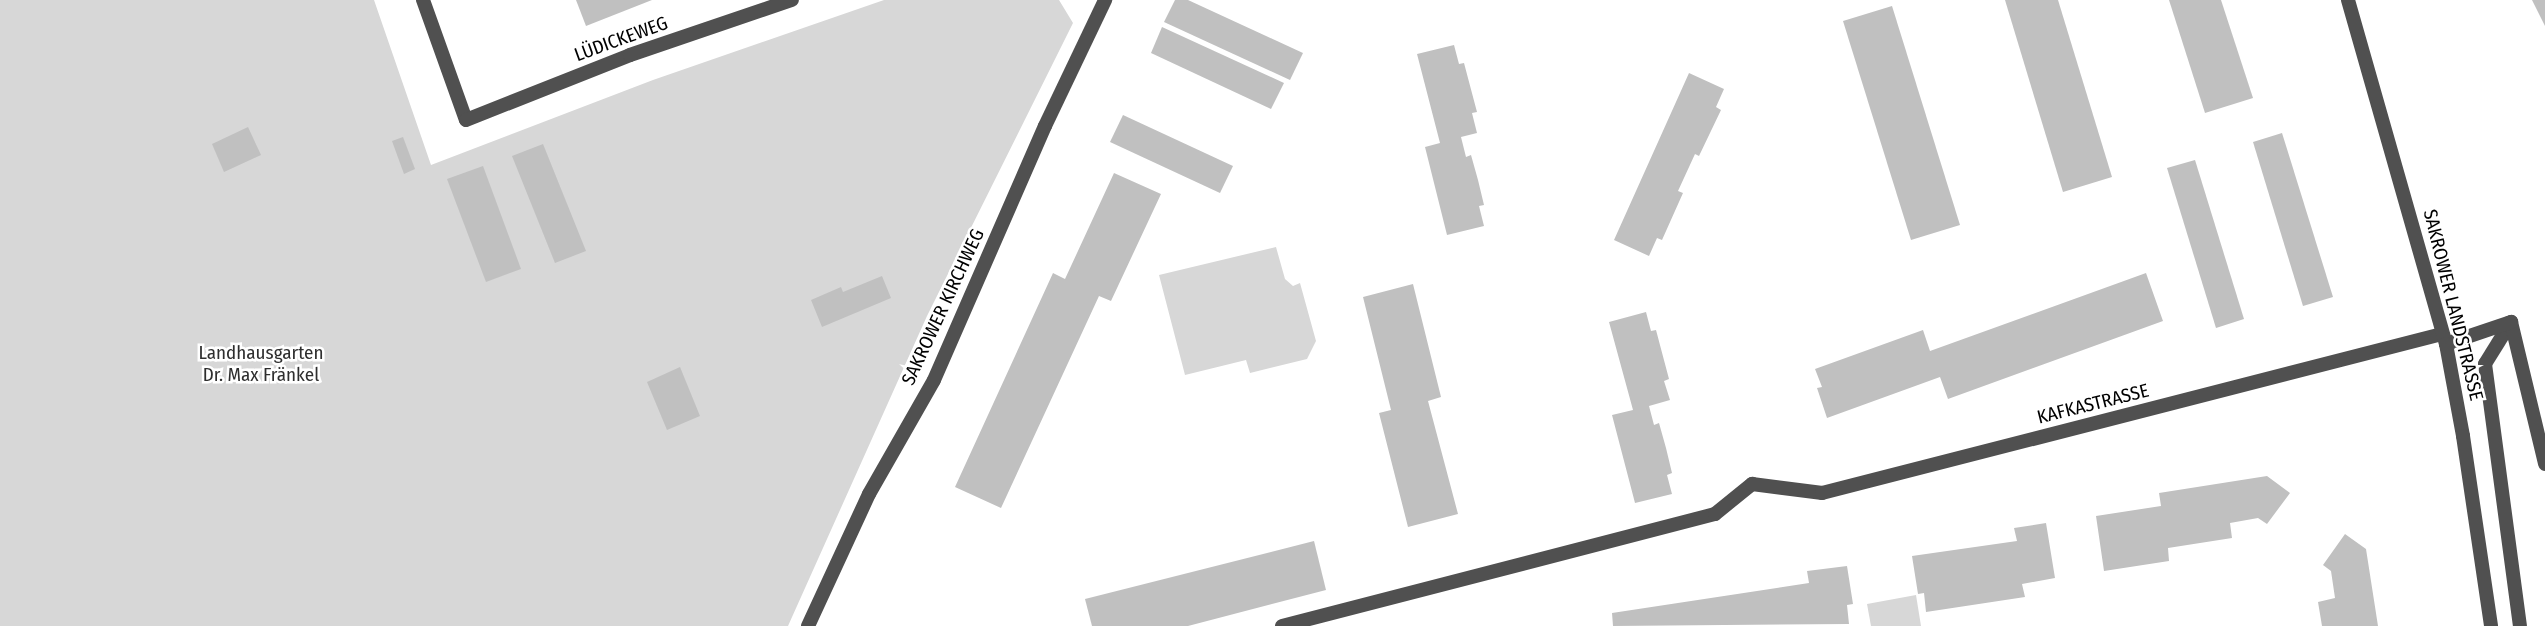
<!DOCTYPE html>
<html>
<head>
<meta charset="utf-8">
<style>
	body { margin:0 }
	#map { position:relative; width:2545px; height:626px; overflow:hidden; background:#fff; font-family:"Fira Sans Condensed",sans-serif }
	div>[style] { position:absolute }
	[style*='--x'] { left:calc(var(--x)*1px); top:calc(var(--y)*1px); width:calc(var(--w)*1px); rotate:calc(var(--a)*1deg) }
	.green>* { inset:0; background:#d7d7d7 }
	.building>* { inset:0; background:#c0c0c0 }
	.service>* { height:14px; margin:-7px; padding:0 7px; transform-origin:7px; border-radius:7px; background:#505050 }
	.minor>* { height:14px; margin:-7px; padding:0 7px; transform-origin:7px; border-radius:7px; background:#505050 }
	span { translate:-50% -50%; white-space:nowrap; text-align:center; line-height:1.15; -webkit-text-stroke:5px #fff; paint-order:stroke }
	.street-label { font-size:19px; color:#000 }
	.park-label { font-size:19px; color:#2e2e2e }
</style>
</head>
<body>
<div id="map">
	<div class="green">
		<i style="clip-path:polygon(0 0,374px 0,431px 165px,653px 80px,884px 0,1059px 0,1073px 23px,927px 316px,788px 626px,0 626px)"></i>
		<i style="clip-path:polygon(1276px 247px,1285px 279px,1293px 286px,1300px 283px,1316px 341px,1307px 359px,1250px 373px,1246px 360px,1185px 375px,1159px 275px)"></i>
		<i style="clip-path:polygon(1916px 595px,1921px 626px,1871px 626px,1867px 604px)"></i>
	</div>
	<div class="building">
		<i style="clip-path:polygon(576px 0,652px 0,586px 26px)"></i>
		<i style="clip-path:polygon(1175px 0,1188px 0,1303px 53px,1290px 80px,1164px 22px)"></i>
		<i style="clip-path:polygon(2005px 0,2058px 0,2112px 177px,2063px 192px)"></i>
		<i style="clip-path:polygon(2169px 0,2221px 0,2253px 98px,2205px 113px)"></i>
		<i style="clip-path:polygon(2532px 0,2545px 0,2545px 26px)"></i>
		<i style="clip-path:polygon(1892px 6px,1960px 225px,1911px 240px,1843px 21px)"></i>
		<i style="clip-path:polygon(1162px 27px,1284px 83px,1271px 109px,1151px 53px)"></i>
		<i style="clip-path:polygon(1454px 45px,1459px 64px,1464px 63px,1477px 112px,1472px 113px,1477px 133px,1461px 137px,1466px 157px,1471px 155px,1478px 180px,1484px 205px,1479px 206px,1484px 226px,1447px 235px,1425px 147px,1440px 143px,1417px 54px)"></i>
		<i style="clip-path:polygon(1689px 73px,1724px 89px,1716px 107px,1721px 110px,1699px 156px,1695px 154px,1678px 191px,1683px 193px,1662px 240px,1657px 238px,1649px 256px,1614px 240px)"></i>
		<i style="clip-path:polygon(1123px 115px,1233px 166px,1220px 193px,1110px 142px)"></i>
		<i style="clip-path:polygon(248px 127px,261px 155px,224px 172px,212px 144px)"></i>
		<i style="clip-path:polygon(2282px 133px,2333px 297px,2303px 306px,2253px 142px)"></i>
		<i style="clip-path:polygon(403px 137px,415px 169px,404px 174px,392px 141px)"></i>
		<i style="clip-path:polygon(543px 144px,586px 251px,555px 263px,512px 156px)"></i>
		<i style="clip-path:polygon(2195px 160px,2244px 319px,2216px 328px,2167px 168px)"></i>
		<i style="clip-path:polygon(483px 166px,521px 269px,486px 282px,447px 179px)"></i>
		<i style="clip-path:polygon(1114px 173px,1161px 194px,1111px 301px,1099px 296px,1001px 508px,955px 487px,1053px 273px,1065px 279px)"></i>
		<i style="clip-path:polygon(2146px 273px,2163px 321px,1948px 399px,1940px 377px,1827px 418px,1817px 388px,1822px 387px,1815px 369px,1923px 330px,1930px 351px)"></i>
		<i style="clip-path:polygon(882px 276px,891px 298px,822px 327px,811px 300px,841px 287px,843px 292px)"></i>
		<i style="clip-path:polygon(1413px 284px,1441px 397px,1428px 401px,1458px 514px,1408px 527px,1379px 413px,1391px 410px,1363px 297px)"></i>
		<i style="clip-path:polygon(1646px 312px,1651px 331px,1656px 330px,1669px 379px,1664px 381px,1670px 400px,1649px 406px,1654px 425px,1659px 423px,1666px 448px,1672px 473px,1667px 475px,1672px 494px,1635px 503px,1612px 415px,1633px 410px,1609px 322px)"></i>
		<i style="clip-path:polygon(680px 367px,700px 416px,667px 430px,647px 382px)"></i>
		<i style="clip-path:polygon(2267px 476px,2290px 493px,2267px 524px,2258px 518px,2230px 523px,2232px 538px,2168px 548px,2169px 561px,2104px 571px,2096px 516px,2161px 506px,2159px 493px)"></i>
		<i style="clip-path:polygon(2046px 523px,2055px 578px,2022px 584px,2025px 597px,1926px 612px,1924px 593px,1918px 594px,1912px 556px,2017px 541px,2014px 528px)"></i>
		<i style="clip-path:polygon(2345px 534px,2366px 549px,2378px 626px,2322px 626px,2318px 602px,2335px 598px,2331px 571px,2323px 565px)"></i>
		<i style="clip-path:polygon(1314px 541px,1326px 590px,1188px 626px,1092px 626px,1085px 599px)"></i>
		<i style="clip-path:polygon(1847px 566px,1853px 604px,1847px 605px,1849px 624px,1613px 626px,1612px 613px,1809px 583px,1807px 571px)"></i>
	</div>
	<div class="service">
		<i style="--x:2511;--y:322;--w:49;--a:121.8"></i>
		<i style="--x:2485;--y:364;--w:264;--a:82.4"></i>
		<i style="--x:2511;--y:322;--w:146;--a:76.5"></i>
		<i style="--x:2446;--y:344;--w:69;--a:-18.7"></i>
		<i style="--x:1282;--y:626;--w:447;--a:-14.5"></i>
		<i style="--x:1715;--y:514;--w:48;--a:-39"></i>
		<i style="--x:1752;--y:484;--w:71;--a:7.3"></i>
		<i style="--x:1822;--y:493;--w:640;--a:-14.38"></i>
	</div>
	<div class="minor">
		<i style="--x:423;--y:0;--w:127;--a:70.3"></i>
		<i style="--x:466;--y:120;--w:176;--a:-21.6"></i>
		<i style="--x:630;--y:55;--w:171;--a:-18.8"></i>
		<i style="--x:2348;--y:0;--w:358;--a:74.1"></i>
		<i style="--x:2446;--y:344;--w:94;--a:79.5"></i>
		<i style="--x:2463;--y:436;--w:192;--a:81.6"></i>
		<i style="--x:808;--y:626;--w:145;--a:-65.2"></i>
		<i style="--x:869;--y:494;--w:131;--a:-60.3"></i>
		<i style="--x:934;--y:380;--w:277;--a:-66.4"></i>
		<i style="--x:1045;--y:126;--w:140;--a:-64.5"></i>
	</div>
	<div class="street-label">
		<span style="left:621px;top:39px;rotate:-20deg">LÜDICKEWEG</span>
		<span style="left:2453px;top:305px;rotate:76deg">SAKROWER LANDSTRASSE</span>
		<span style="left:943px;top:307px;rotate:-65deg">SAKROWER KIRCHWEG</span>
		<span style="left:2093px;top:404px;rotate:-14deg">KAFKASTRASSE</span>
	</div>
	<div class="park-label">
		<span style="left:261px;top:364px">Landhausgarten<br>Dr. Max Fränkel</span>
	</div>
</div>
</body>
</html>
